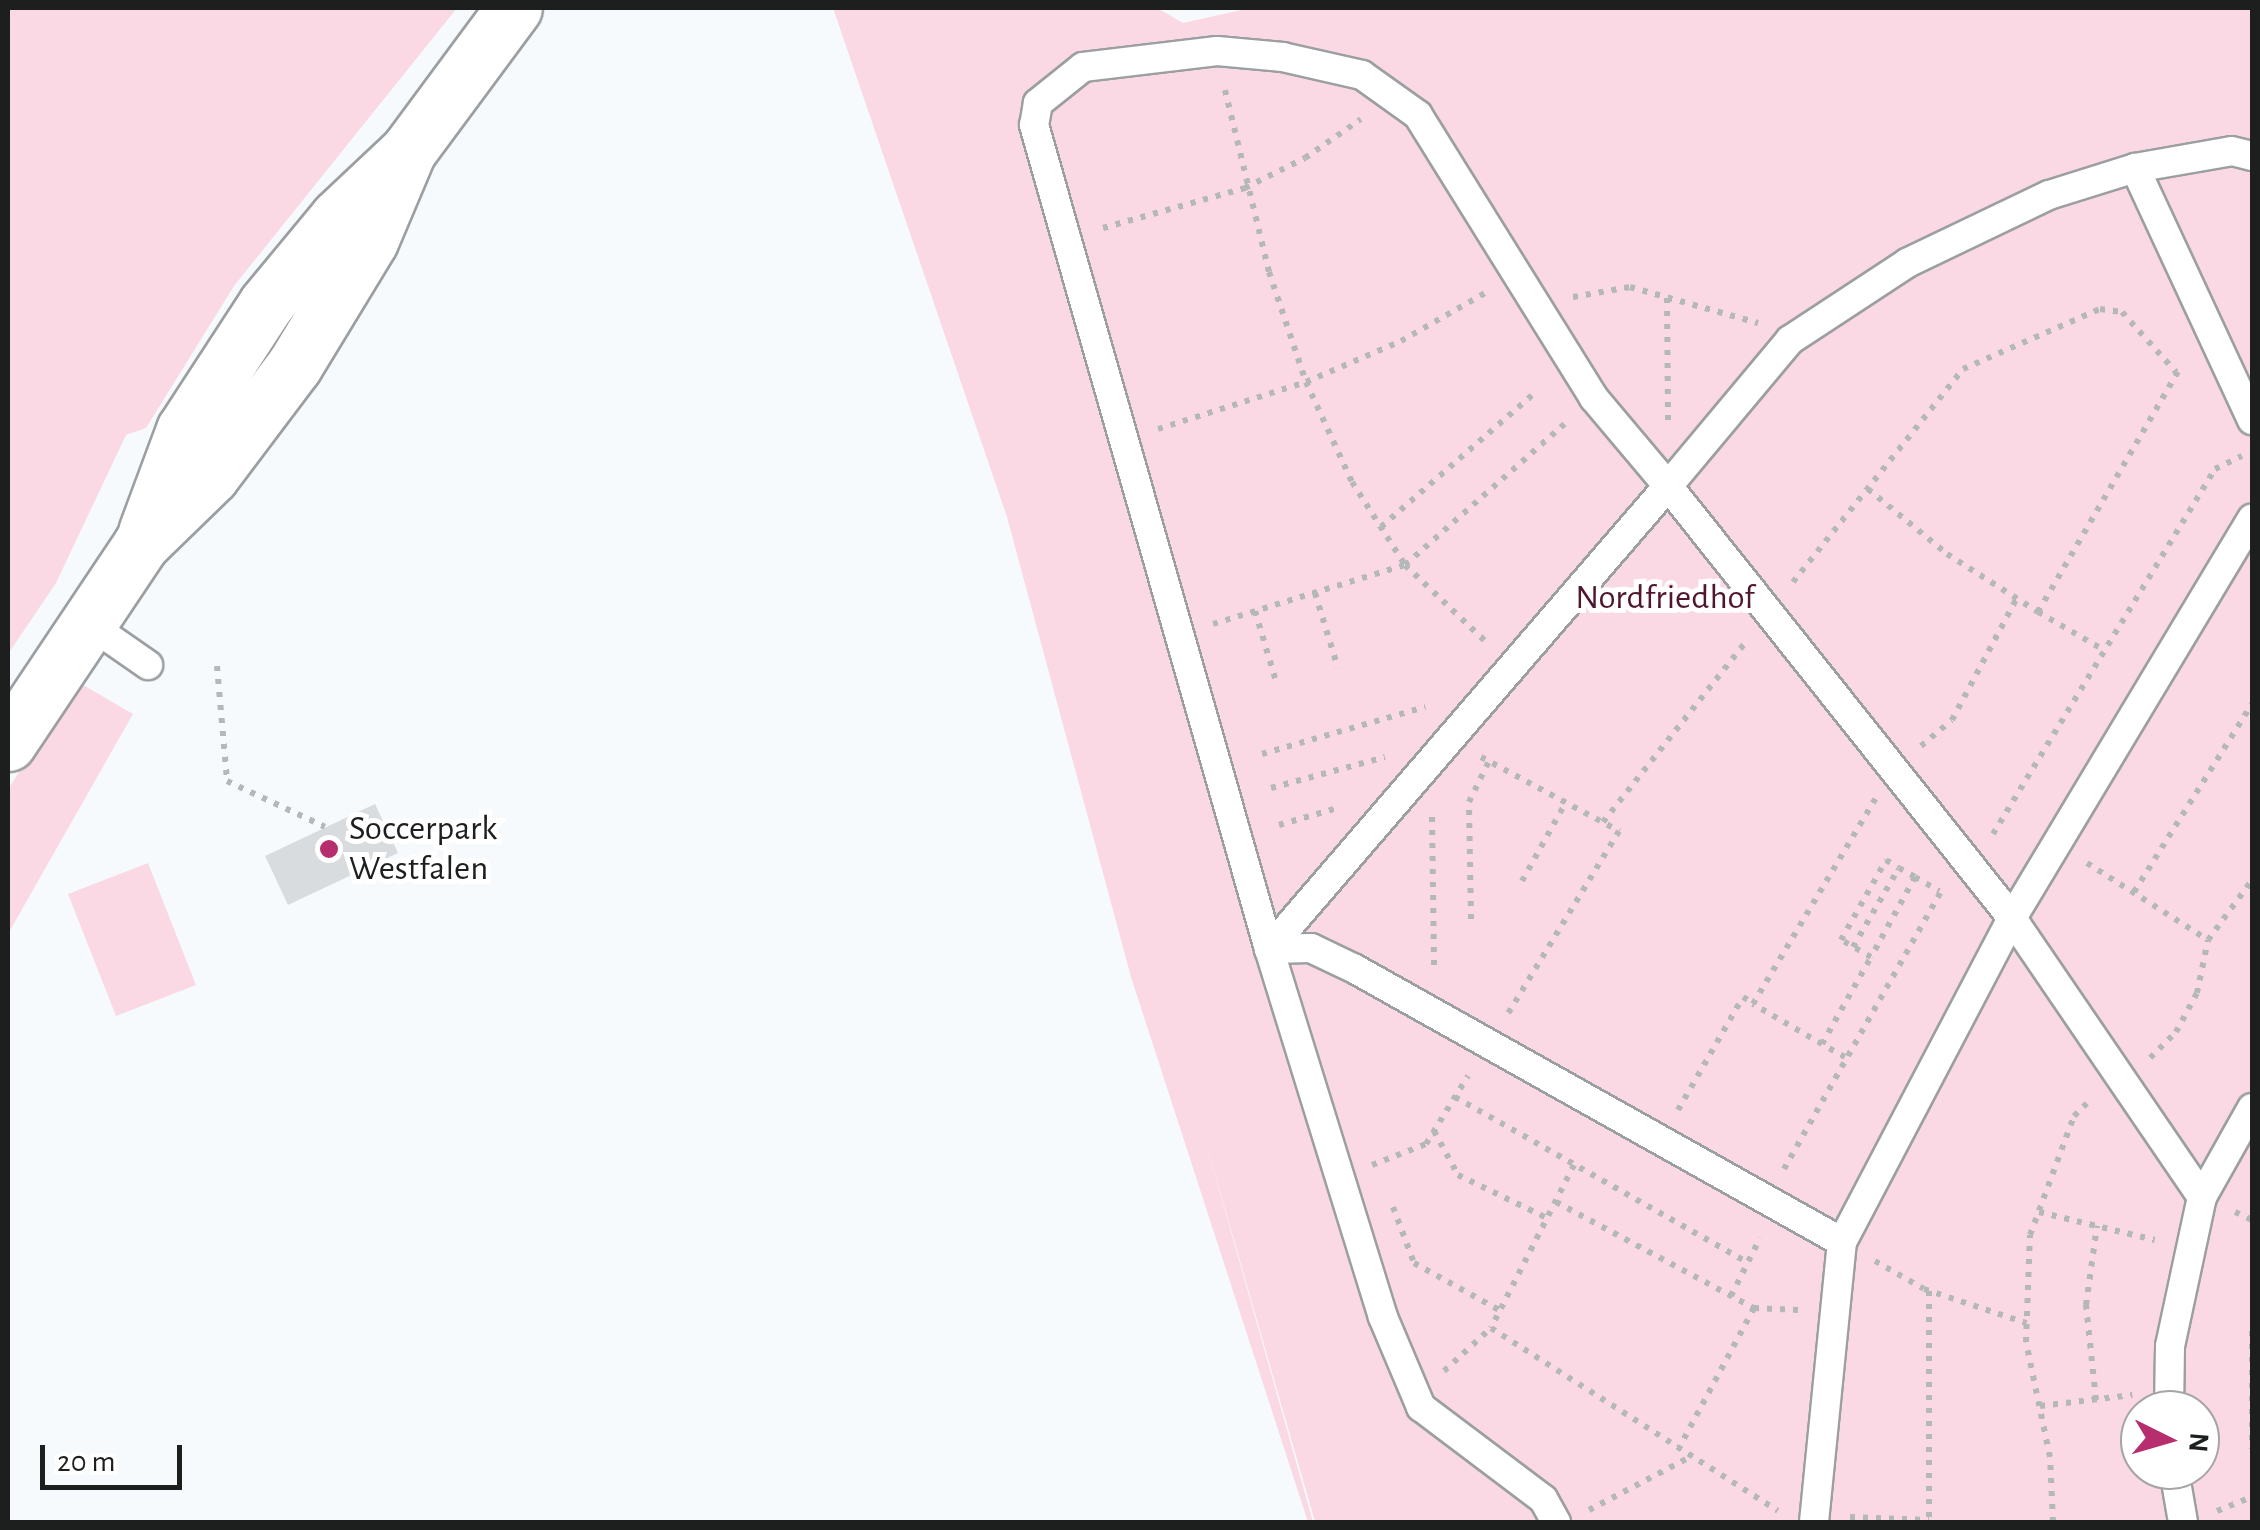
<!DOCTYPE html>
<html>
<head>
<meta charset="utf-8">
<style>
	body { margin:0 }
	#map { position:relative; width:2260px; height:1530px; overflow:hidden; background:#f6fafc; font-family:"Alegreya Sans",sans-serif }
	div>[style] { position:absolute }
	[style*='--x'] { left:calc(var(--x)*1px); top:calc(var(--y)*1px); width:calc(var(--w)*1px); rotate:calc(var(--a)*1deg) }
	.green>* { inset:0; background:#fbd9e4 }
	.building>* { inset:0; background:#d8dcde }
	.path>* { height:6px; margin-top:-3px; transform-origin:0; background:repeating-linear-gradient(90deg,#b5b8b9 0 5px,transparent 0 13px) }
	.roads { filter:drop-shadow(2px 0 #9c9fa1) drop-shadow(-2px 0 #9c9fa1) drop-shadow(0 2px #9c9fa1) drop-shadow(0 -2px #9c9fa1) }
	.service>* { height:28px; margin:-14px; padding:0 14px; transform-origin:14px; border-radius:14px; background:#fff }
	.minor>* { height:55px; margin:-27.5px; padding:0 27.5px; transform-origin:27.5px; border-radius:27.5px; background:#fff }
	.dots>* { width:28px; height:28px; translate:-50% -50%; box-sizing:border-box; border:5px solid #fff; border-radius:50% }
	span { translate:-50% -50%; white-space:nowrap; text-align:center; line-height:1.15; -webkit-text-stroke:10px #fff; paint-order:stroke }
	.park-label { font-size:35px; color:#4f162f }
	.poi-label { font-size:35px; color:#1d1f1f }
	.left { translate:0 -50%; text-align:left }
	.frame { position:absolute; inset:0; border:10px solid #1d1f1f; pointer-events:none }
	.north { position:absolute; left:2120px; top:1390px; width:100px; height:100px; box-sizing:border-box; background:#fff; border:2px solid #a5a5a5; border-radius:50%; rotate:95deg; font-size:28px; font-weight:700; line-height:40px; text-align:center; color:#1d1f1f }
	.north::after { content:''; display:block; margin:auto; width:35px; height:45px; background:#b62e6e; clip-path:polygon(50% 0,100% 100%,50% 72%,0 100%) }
	.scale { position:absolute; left:40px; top:1445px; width:142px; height:45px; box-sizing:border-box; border:5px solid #1d1f1f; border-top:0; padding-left:12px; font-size:30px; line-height:35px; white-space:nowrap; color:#1d1f1f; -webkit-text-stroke:8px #fff; paint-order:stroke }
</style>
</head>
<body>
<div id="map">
	<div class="green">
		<i style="clip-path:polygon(8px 8px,457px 8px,234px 286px,146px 428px,126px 435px,56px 583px,8px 654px)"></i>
		<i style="clip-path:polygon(evenodd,833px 8px,1157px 8px,1183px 23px,1250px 8px,2252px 8px,2252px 1522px,1315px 1522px,1202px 1129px,1313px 1522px,1308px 1522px,1131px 977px,1007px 517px,833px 8px,2140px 1410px,2200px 1410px,2200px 1470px,2140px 1470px,2140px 1410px)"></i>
		<i style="clip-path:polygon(78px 682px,133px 714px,8px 934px,8px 789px)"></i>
		<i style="clip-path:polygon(148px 863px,196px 985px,116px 1016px,68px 894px)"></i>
	</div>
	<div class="building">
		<i style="clip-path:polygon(375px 804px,398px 853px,288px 905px,265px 856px)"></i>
	</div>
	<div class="path">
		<i style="--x:1225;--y:90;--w:187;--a:76.4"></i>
		<i style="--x:1269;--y:272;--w:116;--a:71.4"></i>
		<i style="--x:1306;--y:382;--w:110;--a:65.3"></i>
		<i style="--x:1352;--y:482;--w:98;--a:57.4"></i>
		<i style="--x:1405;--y:565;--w:110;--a:43.5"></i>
		<i style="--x:1103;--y:228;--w:148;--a:-15.7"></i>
		<i style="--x:1245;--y:188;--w:67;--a:-26.6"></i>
		<i style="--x:1305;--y:158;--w:68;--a:-34.9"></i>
		<i style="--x:1573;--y:297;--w:58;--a:-10"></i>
		<i style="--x:1630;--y:287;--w:133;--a:15.7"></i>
		<i style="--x:1667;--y:298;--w:127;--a:89.5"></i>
		<i style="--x:1158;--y:429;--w:155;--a:-17.6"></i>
		<i style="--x:1306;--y:382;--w:103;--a:-23.3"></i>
		<i style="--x:1401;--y:341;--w:99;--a:-29.7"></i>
		<i style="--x:1868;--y:489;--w:102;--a:39.4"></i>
		<i style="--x:1947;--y:554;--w:108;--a:32.5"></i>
		<i style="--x:2038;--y:612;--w:279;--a:-59.8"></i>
		<i style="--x:1381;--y:527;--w:207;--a:-41.1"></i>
		<i style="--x:1793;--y:582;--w:273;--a:-51.4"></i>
		<i style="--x:1963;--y:369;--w:150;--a:-23.7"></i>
		<i style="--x:2100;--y:309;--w:22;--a:8"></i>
		<i style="--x:2122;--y:312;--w:81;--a:48"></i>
		<i style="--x:1315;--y:593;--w:78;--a:73"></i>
		<i style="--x:1255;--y:611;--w:77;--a:73.4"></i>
		<i style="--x:2038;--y:612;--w:74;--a:30"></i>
		<i style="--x:1213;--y:624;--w:201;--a:-17.1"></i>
		<i style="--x:1405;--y:565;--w:217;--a:-41.5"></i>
		<i style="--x:217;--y:666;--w:115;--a:85"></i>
		<i style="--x:227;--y:781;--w:108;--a:25.1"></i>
		<i style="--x:1921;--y:746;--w:40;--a:-40"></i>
		<i style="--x:1952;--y:720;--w:138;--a:-62"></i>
		<i style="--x:1262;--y:754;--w:170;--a:-16.1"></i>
		<i style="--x:1481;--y:757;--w:157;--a:28.2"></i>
		<i style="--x:1619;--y:831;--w:215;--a:121.3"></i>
		<i style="--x:1271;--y:788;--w:118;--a:-15.2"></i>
		<i style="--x:1432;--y:817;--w:152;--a:89.2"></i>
		<i style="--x:1603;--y:822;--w:228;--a:-51.6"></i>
		<i style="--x:1279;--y:825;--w:65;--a:-16.2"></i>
		<i style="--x:1993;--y:834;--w:427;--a:-58.7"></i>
		<i style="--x:2215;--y:469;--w:30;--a:-26"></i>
		<i style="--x:2087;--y:863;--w:143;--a:32.5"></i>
		<i style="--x:1915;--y:877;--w:91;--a:118.8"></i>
		<i style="--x:1871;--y:957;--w:34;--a:-150"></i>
		<i style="--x:1841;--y:940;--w:92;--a:-60.6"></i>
		<i style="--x:1886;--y:860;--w:15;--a:32"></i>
		<i style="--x:1899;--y:868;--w:18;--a:29"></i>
		<i style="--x:1915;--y:877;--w:28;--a:30"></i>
		<i style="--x:1522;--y:881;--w:90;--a:-60.9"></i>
		<i style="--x:2134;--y:892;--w:222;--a:-57.9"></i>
		<i style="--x:1471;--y:919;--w:117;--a:-91"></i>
		<i style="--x:1469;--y:802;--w:46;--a:-64"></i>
		<i style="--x:1853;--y:947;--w:91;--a:-59.8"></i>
		<i style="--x:1822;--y:1044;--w:80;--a:-149.9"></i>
		<i style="--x:1753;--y:1004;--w:239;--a:-59.2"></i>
		<i style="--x:1845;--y:1057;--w:26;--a:-151"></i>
		<i style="--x:1822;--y:1044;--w:100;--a:-60.6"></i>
		<i style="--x:2150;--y:1058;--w:37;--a:-45"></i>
		<i style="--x:2176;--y:1032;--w:44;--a:-61.7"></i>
		<i style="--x:2197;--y:993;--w:54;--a:-78.3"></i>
		<i style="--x:2208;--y:940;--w:74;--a:-53.7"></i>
		<i style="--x:1455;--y:1097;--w:337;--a:29.5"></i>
		<i style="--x:1678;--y:1110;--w:130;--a:-60.1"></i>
		<i style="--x:1743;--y:997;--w:12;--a:31"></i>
		<i style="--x:1434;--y:1131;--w:50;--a:61.4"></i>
		<i style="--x:1458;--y:1175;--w:99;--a:25.8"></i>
		<i style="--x:1372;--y:1165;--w:58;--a:-21.3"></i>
		<i style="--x:1426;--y:1144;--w:80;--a:-58.3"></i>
		<i style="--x:1574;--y:1165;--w:183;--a:117"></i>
		<i style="--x:1491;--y:1328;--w:340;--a:32.5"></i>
		<i style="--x:1784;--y:1169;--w:321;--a:-60.5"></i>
		<i style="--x:1556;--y:1202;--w:225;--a:28.2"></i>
		<i style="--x:1754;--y:1308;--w:159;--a:118.2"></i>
		<i style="--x:1393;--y:1207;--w:60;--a:69.4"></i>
		<i style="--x:1414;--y:1263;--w:99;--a:28.9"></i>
		<i style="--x:2039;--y:1212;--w:119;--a:13.6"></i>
		<i style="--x:2235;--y:1212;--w:19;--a:25"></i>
		<i style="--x:1875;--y:1261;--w:56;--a:29.7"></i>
		<i style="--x:1924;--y:1289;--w:108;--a:18.4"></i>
		<i style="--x:1929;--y:1291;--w:231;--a:90"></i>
		<i style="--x:1731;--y:1296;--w:65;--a:-63.4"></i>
		<i style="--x:1754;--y:1308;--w:44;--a:2.6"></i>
		<i style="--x:2252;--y:1331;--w:118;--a:90"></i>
		<i style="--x:1444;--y:1371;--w:64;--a:-42.5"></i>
		<i style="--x:2096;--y:1400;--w:96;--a:-96"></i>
		<i style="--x:2086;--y:1305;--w:80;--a:-82.1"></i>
		<i style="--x:2040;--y:1406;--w:93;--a:-6.8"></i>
		<i style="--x:1589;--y:1510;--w:116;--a:-27.7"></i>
		<i style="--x:2217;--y:1511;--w:38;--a:-22"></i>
		<i style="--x:1850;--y:1517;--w:79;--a:2.2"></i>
		<i style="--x:2053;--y:1522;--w:65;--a:-92.6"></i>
		<i style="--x:2050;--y:1457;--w:117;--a:-101.8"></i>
		<i style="--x:2026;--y:1342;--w:107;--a:-87.9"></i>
		<i style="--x:2030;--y:1235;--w:127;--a:-69.7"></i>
		<i style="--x:2074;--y:1116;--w:24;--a:-45"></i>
	</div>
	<div class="roads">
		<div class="service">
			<i style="--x:2135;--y:168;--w:278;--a:65.1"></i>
			<i style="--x:89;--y:624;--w:72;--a:34.8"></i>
			<i style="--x:2202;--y:1197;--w:338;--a:-124.3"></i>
			<i style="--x:2012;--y:918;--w:552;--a:-128.53"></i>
			<i style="--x:1668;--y:486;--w:115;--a:-130.1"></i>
			<i style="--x:1594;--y:398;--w:333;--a:-121.9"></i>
			<i style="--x:1418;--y:115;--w:69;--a:-144.5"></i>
			<i style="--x:1362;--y:75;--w:81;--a:-167.2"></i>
			<i style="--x:1283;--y:57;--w:66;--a:-174.8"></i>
			<i style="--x:1217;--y:51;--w:135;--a:173.2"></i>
			<i style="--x:1083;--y:67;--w:58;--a:141.3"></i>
			<i style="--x:1038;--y:103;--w:22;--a:100"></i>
			<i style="--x:1034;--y:125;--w:857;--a:74.08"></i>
			<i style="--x:1269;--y:949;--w:611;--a:-49.25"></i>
			<i style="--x:1668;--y:486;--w:190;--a:-50.1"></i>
			<i style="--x:1790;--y:340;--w:140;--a:-33.3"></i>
			<i style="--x:1907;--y:263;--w:157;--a:-25.6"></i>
			<i style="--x:2049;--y:195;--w:90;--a:-17.4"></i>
			<i style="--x:2135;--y:168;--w:98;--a:-9.9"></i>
			<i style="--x:2232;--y:151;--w:21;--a:14"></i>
			<i style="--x:2169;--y:1410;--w:64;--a:-89.1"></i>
			<i style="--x:2170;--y:1346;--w:152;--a:-77.9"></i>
			<i style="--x:2202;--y:1197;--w:102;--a:-60.7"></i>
			<i style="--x:2174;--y:1470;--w:53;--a:80.2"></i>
			<i style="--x:1556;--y:1522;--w:26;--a:-119"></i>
			<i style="--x:1543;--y:1499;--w:153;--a:-143"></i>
			<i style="--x:1421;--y:1407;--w:98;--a:-112.9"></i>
			<i style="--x:1383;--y:1317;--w:385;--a:-107.2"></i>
			<i style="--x:1269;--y:949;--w:42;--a:-1.4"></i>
			<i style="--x:1311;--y:948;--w:49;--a:25.5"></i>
			<i style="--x:1355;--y:969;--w:558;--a:29.27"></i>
			<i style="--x:1814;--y:1522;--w:281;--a:-84.3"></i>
			<i style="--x:1842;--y:1242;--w:366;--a:-62.3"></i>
			<i style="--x:2012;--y:918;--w:466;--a:-59"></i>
		</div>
		<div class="minor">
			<i style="--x:146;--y:532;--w:109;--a:-69.6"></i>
			<i style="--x:184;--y:430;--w:150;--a:-56.9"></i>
			<i style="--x:266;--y:304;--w:113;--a:-50.4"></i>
			<i style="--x:338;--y:217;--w:96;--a:-43.3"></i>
			<i style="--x:408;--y:151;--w:178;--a:-53.5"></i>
			<i style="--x:8;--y:743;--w:239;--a:-56.2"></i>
			<i style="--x:141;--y:544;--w:98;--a:-44.2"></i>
			<i style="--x:211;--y:476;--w:138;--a:-53"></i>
			<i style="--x:294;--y:366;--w:146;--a:-58.7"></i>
			<i style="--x:370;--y:241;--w:98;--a:-67.1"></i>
		</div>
	</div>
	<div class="dots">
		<i style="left:329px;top:849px;background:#b62e6e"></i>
	</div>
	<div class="park-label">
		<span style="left:1665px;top:598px">Nordfriedhof</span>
	</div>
	<div class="poi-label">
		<span class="left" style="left:349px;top:849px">Soccerpark<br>Westfalen</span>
	</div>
	<div class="frame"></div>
	<div class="north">N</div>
	<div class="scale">20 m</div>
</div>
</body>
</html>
